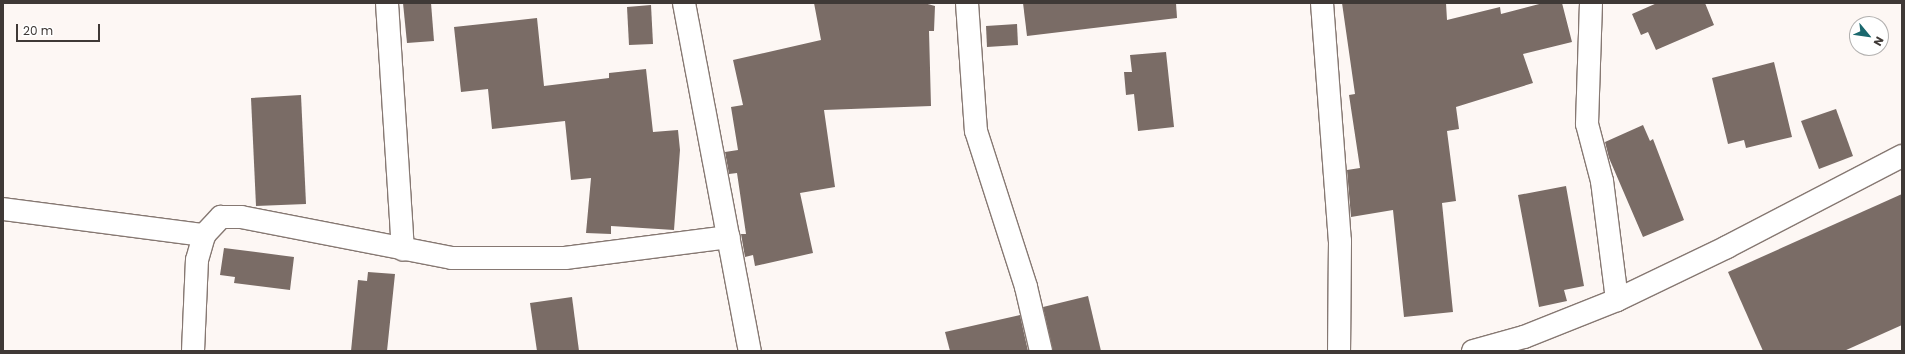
<!DOCTYPE html>
<html>
<head>
<meta charset="utf-8">
<style>
	body { margin:0 }
	#map { position:relative; width:1905px; height:354px; overflow:hidden; background:#fdf7f4; font-family:Poppins,sans-serif }
	div>[style] { position:absolute }
	[style*='--x'] { left:calc(var(--x)*1px); top:calc(var(--y)*1px); width:calc(var(--w)*1px); rotate:calc(var(--a)*1deg) }
	.building>* { inset:0; background:#7a6c66 }
	.roads { filter:drop-shadow(1px 0 #867872) drop-shadow(-1px 0 #867872) drop-shadow(0 1px #867872) drop-shadow(0 -1px #867872) }
	.minor>* { height:22px; margin:-11px; padding:0 11px; transform-origin:11px; border-radius:11px; background:#fff }
	span { translate:-50% -50%; white-space:nowrap; text-align:center; line-height:1.15; -webkit-text-stroke:4px #fff; paint-order:stroke }
	.frame { position:absolute; inset:0; border:4px solid #3f3936; pointer-events:none }
	.north { position:absolute; left:1849px; top:16px; width:40px; height:40px; box-sizing:border-box; background:#fff; border:1px solid #b2b0af; border-radius:50%; rotate:119deg; font-size:11px; font-weight:700; line-height:16px; text-align:center; color:#3f3936 }
	.north::after { content:''; display:block; margin:auto; width:14px; height:18px; background:#1b686e; clip-path:polygon(50% 0,100% 100%,50% 72%,0 100%) }
	.scale { position:absolute; left:16px; top:24px; width:84px; height:18px; box-sizing:border-box; border:2px solid #3f3936; border-top:0; padding-left:5px; font-size:12px; line-height:14px; white-space:nowrap; color:#3f3936; -webkit-text-stroke:3px #fff; paint-order:stroke }
</style>
</head>
<body>
<div id="map">
	<div class="building">
		<i style="clip-path:polygon(403px 3px,431px 3px,434px 41px,407px 43px)"></i>
		<i style="clip-path:polygon(814px 3px,924px 3px,935px 6px,934px 31px,929px 31px,931px 106px,824px 110px,835px 187px,800px 193px,813px 253px,755px 266px,753px 255px,745px 257px,741px 234px,746px 234px,737px 173px,729px 174px,725px 152px,738px 150px,731px 107px,743px 105px,733px 60px,821px 40px)"></i>
		<i style="clip-path:polygon(1023px 3px,1176px 3px,1177px 18px,1027px 36px)"></i>
		<i style="clip-path:polygon(1342px 3px,1446px 3px,1447px 20px,1500px 7px,1501px 14px,1543px 3px,1562px 3px,1572px 42px,1523px 54px,1533px 83px,1456px 107px,1459px 129px,1447px 131px,1456px 201px,1442px 203px,1453px 312px,1404px 317px,1393px 210px,1351px 217px,1347px 170px,1360px 168px,1349px 95px,1355px 94px)"></i>
		<i style="clip-path:polygon(1657px 3px,1705px 3px,1714px 25px,1656px 50px,1648px 32px,1641px 35px,1632px 14px)"></i>
		<i style="clip-path:polygon(651px 5px,653px 44px,629px 45px,627px 7px)"></i>
		<i style="clip-path:polygon(537px 18px,544px 86px,609px 78px,609px 73px,646px 69px,653px 132px,678px 130px,680px 150px,674px 230px,611px 226px,611px 234px,586px 233px,591px 178px,571px 180px,565px 121px,492px 129px,488px 89px,461px 92px,454px 27px)"></i>
		<i style="clip-path:polygon(1017px 24px,1018px 45px,987px 47px,986px 26px)"></i>
		<i style="clip-path:polygon(1166px 52px,1174px 127px,1138px 131px,1134px 94px,1126px 95px,1124px 72px,1132px 72px,1130px 55px)"></i>
		<i style="clip-path:polygon(1774px 62px,1792px 137px,1746px 148px,1744px 140px,1728px 144px,1712px 78px)"></i>
		<i style="clip-path:polygon(301px 95px,306px 204px,256px 206px,251px 98px)"></i>
		<i style="clip-path:polygon(1836px 109px,1853px 156px,1819px 169px,1801px 121px)"></i>
		<i style="clip-path:polygon(1643px 125px,1650px 141px,1653px 139px,1684px 220px,1643px 237px,1609px 158px,1605px 142px)"></i>
		<i style="clip-path:polygon(1566px 186px,1584px 286px,1564px 290px,1567px 301px,1539px 307px,1518px 195px)"></i>
		<i style="clip-path:polygon(1902px 194px,1902px 325px,1844px 351px,1763px 351px,1728px 272px)"></i>
		<i style="clip-path:polygon(224px 248px,294px 257px,290px 290px,234px 283px,235px 277px,220px 275px)"></i>
		<i style="clip-path:polygon(368px 272px,395px 274px,387px 351px,351px 351px,358px 280px,367px 281px)"></i>
		<i style="clip-path:polygon(1088px 296px,1101px 351px,1053px 351px,1043px 307px)"></i>
		<i style="clip-path:polygon(572px 297px,579px 351px,537px 351px,530px 303px)"></i>
		<i style="clip-path:polygon(1020px 315px,1028px 351px,950px 351px,945px 332px)"></i>
	</div>
	<div class="roads">
		<div class="minor">
			<i style="--x:387;--y:3;--w:247;--a:86.3"></i>
			<i style="--x:684;--y:3;--w:354;--a:79.3"></i>
			<i style="--x:967;--y:3;--w:128;--a:86"></i>
			<i style="--x:976;--y:131;--w:164;--a:72.2"></i>
			<i style="--x:1026;--y:287;--w:66;--a:76.8"></i>
			<i style="--x:1322;--y:3;--w:239;--a:85.7"></i>
			<i style="--x:1340;--y:241;--w:110;--a:90.5"></i>
			<i style="--x:1591;--y:3;--w:121;--a:91.9"></i>
			<i style="--x:1587;--y:124;--w:59;--a:75.3"></i>
			<i style="--x:1602;--y:181;--w:120;--a:82.8"></i>
			<i style="--x:3;--y:209;--w:203;--a:7.4"></i>
			<i style="--x:193;--y:351;--w:91;--a:-87.5"></i>
			<i style="--x:197;--y:260;--w:26;--a:-74"></i>
			<i style="--x:204;--y:235;--w:25;--a:-47"></i>
			<i style="--x:221;--y:217;--w:20;--a:0"></i>
			<i style="--x:241;--y:217;--w:215;--a:11"></i>
			<i style="--x:452;--y:258;--w:113;--a:0"></i>
			<i style="--x:565;--y:258;--w:165;--a:-7.3"></i>
			<i style="--x:1473;--y:351;--w:53;--a:-15.4"></i>
			<i style="--x:1524;--y:337;--w:100;--a:-21.7"></i>
			<i style="--x:1617;--y:300;--w:122;--a:-25.7"></i>
			<i style="--x:1727;--y:247;--w:197;--a:-27.5"></i>
		</div>
	</div>
	<div class="frame"></div>
	<div class="north">N</div>
	<div class="scale">20 m</div>
</div>
</body>
</html>
